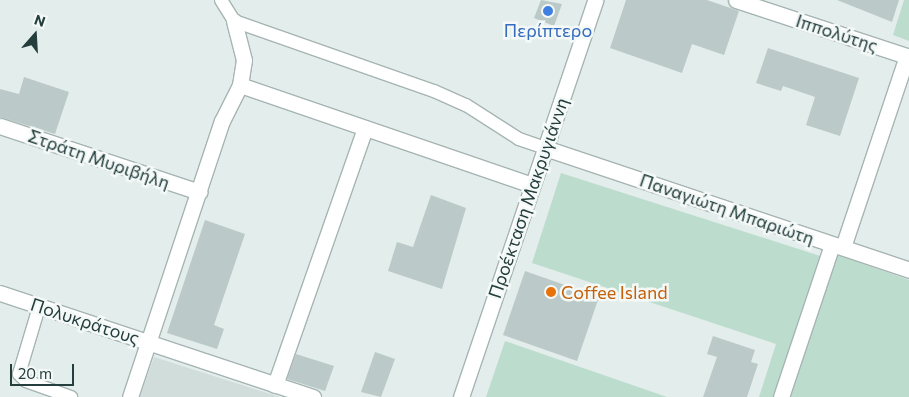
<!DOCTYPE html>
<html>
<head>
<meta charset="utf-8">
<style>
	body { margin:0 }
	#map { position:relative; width:909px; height:397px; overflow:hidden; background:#e3edeb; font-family:Commissioner,sans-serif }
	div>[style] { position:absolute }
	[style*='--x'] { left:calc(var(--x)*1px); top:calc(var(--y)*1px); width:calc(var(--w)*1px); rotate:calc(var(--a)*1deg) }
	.built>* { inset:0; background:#d1ddda }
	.green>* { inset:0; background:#bcddcd }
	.building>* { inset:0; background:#bbcac8 }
	.roads { filter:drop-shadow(1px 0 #a6b5b3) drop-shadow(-1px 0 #a6b5b3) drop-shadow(0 1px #a6b5b3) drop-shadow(0 -1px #a6b5b3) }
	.service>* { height:12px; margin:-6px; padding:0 6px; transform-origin:6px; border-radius:6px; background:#fff }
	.minor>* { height:15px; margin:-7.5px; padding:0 7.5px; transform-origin:7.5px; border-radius:7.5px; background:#fff }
	.secondary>* { height:15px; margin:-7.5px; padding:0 7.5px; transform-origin:7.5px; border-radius:7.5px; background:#fff }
	.dots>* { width:14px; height:14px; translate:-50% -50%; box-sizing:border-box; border:2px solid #f4f9f8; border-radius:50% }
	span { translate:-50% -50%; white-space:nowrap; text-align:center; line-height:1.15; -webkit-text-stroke:5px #f4f9f8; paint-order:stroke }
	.shop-label { font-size:18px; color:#366cbe }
	.street-label { font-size:18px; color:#233e3d }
	.food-label { font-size:18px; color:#c56008 }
	.left { translate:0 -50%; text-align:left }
	.north { position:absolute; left:10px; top:10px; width:50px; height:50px; -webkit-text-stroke:4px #f4f9f8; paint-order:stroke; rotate:19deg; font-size:14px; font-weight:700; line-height:20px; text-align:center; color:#233e3d }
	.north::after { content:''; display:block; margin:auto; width:18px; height:22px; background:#233e3d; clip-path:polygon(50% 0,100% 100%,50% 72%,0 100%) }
	.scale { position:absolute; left:10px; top:364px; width:64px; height:22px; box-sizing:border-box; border:2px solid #233e3d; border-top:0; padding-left:6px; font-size:15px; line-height:18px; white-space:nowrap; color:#233e3d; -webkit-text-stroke:4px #f4f9f8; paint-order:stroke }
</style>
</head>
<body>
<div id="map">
	<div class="built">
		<i style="clip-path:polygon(154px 357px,280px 397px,140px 397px)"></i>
	</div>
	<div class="green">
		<i style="clip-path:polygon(904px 0,909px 0,909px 41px,893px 35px)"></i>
		<i style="clip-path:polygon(561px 173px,836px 261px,838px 255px,909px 280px,909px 397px,759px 397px,776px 344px,532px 263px)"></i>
		<i style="clip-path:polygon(505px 341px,667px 397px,486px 397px)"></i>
	</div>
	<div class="building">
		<i style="clip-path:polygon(541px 0,562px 4px,554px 26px,534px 18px)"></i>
		<i style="clip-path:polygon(626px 0,707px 0,739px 11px,724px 55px,692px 44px,682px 73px,610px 48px)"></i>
		<i style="clip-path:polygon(837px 0,899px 0,892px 22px)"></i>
		<i style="clip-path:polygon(768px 48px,859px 78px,840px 136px,806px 125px,815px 97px,783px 86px,781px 91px,756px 83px)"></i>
		<i style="clip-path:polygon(24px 77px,69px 92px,55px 134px,0 117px,0 89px,19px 94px)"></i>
		<i style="clip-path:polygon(431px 195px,466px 208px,442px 289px,388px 271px,397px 242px,413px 247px)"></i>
		<i style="clip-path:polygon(205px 220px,245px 234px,214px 325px,224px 329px,217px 349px,167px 333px)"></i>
		<i style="clip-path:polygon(525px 271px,599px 297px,577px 361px,503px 335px)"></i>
		<i style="clip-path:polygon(713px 336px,755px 350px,751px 362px,758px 364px,747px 397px,703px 397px,717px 357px,707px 354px)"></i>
		<i style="clip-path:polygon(375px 352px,395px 359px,381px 397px,361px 392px)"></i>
		<i style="clip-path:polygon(296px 354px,334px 366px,325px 391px,287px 379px)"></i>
	</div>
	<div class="roads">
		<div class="service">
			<i style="--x:221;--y:0;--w:25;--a:58"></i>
			<i style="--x:234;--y:21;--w:212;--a:19.3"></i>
			<i style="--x:434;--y:91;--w:35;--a:24"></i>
			<i style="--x:466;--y:105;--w:63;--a:32.7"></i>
			<i style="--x:519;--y:139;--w:28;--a:19"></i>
			<i style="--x:39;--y:307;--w:70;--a:106.6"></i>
			<i style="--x:19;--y:374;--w:10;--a:45"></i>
			<i style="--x:26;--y:381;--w:48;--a:19.6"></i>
		</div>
		<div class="minor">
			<i style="--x:736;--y:0;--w:182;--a:18.2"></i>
			<i style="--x:240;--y:85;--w:309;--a:18.9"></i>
			<i style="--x:0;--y:126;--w:210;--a:18.3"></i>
			<i style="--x:545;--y:148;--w:384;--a:18.5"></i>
			<i style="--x:843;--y:247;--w:201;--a:-71.5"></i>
			<i style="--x:0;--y:293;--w:330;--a:18.4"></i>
			<i style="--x:275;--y:385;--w:272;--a:-70.7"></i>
			<i style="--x:130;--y:397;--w:291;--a:-71.6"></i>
			<i style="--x:222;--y:121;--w:40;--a:-63.4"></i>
			<i style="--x:240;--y:85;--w:25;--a:-81"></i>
			<i style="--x:244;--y:60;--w:40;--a:-104.4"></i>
			<i style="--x:781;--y:397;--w:160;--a:-71.5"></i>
		</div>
		<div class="secondary">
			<i style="--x:461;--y:397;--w:419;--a:-71.3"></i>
		</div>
	</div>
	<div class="dots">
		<i style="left:548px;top:11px;background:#3f7fe0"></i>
		<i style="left:551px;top:292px;background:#e8710a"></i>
	</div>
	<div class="shop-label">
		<span style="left:548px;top:30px">Περίπτερο</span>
	</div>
	<div class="street-label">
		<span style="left:837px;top:33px;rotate:18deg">Ιππολύτης</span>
		<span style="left:99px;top:159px;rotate:19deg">Στράτη Μυριβήλη</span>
		<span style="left:528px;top:198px;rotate:-71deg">Προέκταση Μακρυγιάννη</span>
		<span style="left:727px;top:209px;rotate:19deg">Παναγιώτη Μπαριώτη</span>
		<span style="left:85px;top:321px;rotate:18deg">Πολυκράτους</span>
	</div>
	<div class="food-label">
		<span class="left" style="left:561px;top:292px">Coffee Island</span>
	</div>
	<div class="north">N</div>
	<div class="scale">20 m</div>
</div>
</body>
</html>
